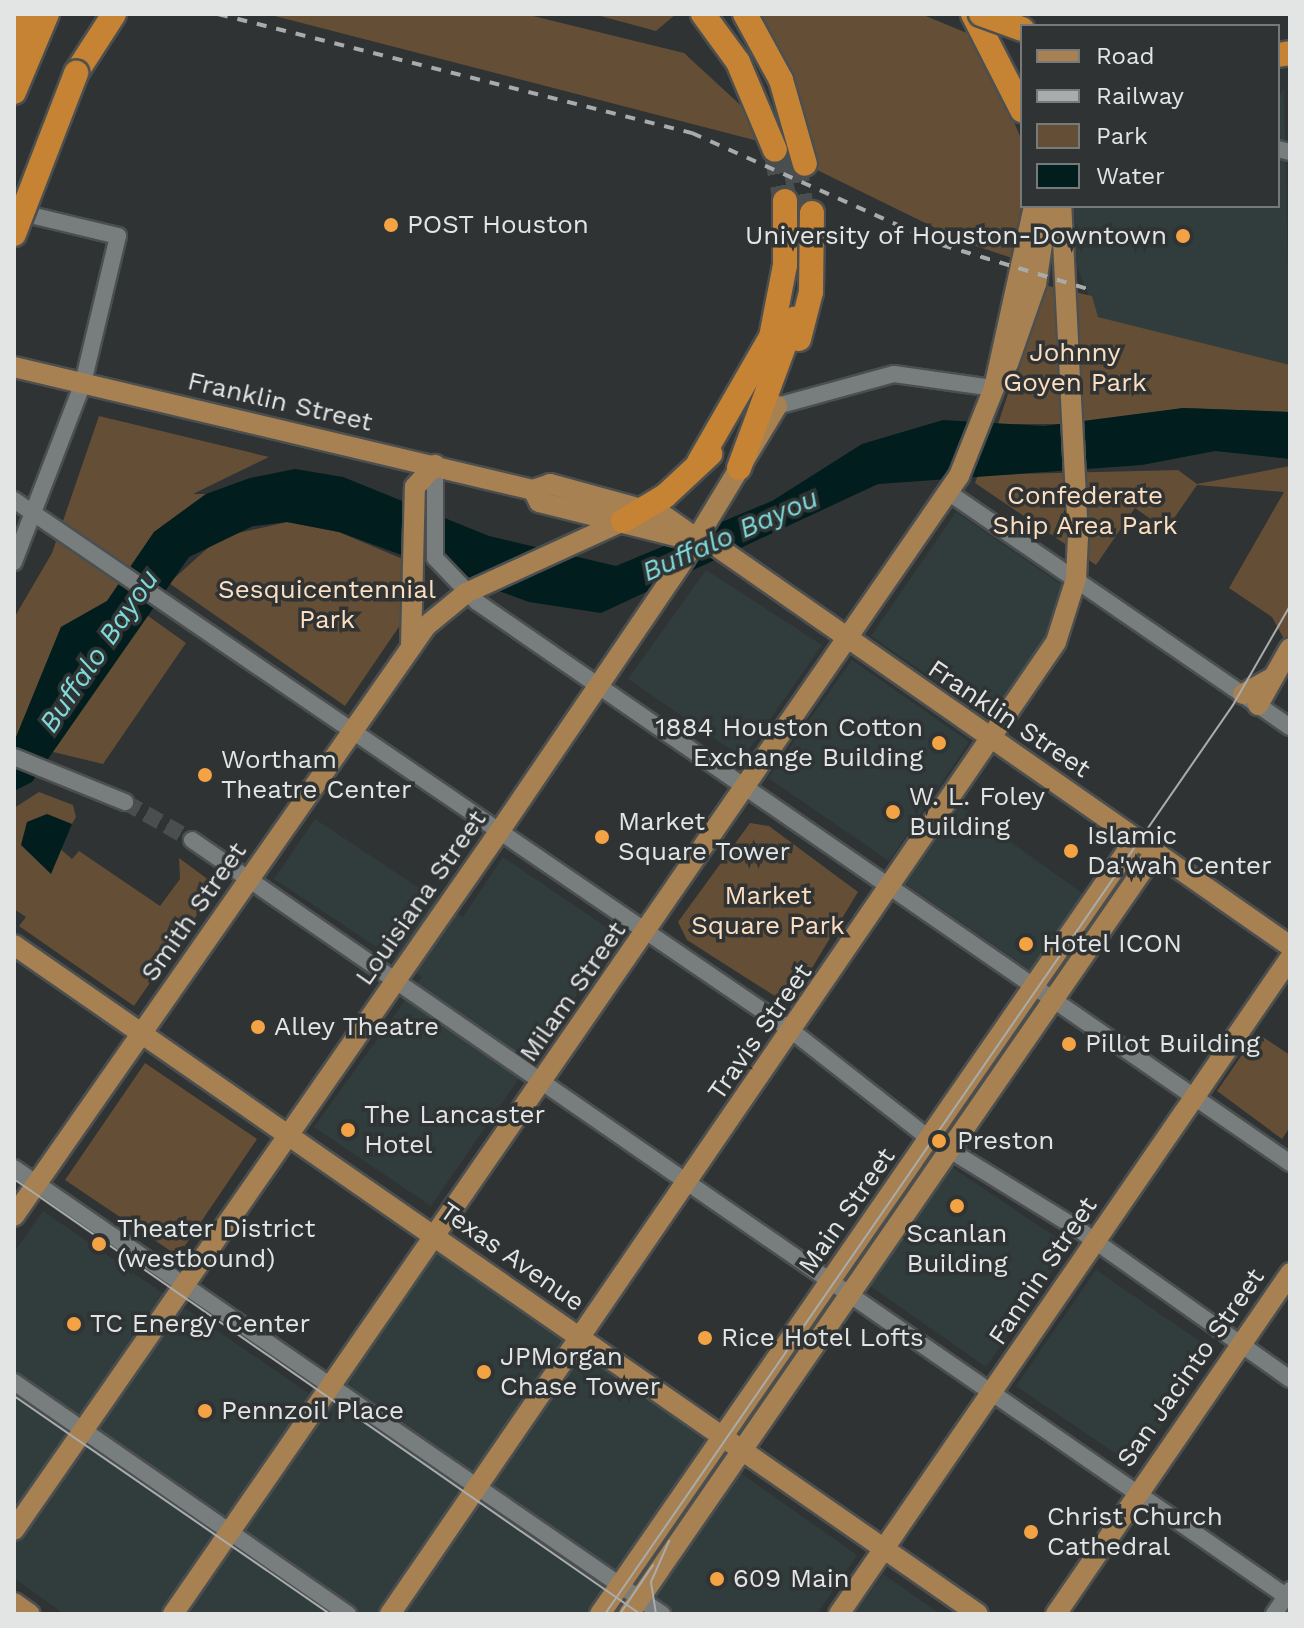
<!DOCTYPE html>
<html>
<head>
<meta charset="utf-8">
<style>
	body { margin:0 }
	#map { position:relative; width:1304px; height:1628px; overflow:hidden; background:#2f3333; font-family:"Work Sans",sans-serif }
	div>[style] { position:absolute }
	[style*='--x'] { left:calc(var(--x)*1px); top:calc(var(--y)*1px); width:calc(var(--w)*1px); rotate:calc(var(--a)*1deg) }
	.built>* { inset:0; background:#313d3d }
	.green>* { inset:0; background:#654e36 }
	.water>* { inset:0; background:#011d1d }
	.minor-tunnel>* { height:16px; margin-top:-8px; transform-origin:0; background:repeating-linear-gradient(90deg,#4a4e4e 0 16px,transparent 0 24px) }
	.highway-tunnel>* { height:24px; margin-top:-12px; transform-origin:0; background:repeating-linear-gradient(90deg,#4a4e4e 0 24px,transparent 0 36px) }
	.roads { filter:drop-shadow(2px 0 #4c4f4f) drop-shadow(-2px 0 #4c4f4f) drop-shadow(0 2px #4c4f4f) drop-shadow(0 -2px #4c4f4f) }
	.minor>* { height:16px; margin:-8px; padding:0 8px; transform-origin:8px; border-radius:8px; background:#787d7d }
	.major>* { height:20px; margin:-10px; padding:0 10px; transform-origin:10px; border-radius:10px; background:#a78151 }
	.highway>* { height:24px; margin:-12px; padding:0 12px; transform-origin:12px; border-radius:12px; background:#c68334 }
	.tram>* { height:2px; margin:-1px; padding:0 1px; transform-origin:1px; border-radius:1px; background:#a9acac }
	.rail>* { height:4px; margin-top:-2px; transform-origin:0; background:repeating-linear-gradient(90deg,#a9acac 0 10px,transparent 0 20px) }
	.bridges { filter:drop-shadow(2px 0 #4c4f4f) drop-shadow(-2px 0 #4c4f4f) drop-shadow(0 2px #4c4f4f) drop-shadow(0 -2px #4c4f4f) }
	.highway-bridge>* { height:24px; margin:-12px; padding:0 12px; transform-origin:12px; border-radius:12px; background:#c68334 }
	.dots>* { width:22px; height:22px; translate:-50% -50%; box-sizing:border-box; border:4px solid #2f3333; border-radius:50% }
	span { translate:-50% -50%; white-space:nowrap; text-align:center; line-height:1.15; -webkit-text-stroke:7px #2f3333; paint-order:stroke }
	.poi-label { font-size:26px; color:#e3e5e5 }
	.left { translate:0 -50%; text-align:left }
	.right { translate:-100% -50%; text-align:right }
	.park-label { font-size:26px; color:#fddec0 }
	.street-label { font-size:26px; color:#e3e5e5 }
	.water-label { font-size:28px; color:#7ed9da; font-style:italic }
	.frame { position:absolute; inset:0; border:16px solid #e3e5e5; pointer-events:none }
	.legend { position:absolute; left:1020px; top:24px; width:260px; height:184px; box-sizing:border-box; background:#2f3333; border:2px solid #777a7a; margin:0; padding:10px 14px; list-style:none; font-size:24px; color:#e3e5e5 }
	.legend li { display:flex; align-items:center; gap:16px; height:40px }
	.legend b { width:40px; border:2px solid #777a7a }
</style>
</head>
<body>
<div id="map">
	<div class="built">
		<i style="clip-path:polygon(1284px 88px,1290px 365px,1097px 317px,1077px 266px,1073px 206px,1278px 206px,1278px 99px)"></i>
		<i style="clip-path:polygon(956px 512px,1062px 585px,1042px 645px,991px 719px,871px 636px)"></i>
		<i style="clip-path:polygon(706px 570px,822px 645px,743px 758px,628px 679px)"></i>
		<i style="clip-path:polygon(852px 660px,969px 742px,889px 861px,768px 778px)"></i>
		<i style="clip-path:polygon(960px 806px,1089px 898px,1036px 974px,906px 884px)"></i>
		<i style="clip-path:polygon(315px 819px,463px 917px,503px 857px,618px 935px,431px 1206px,314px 1127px,422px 977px,274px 879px)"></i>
		<i style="clip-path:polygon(947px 1164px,1069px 1246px,986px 1367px,870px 1286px)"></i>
		<i style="clip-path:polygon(43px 1211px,330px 1408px,439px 1251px,707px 1442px,589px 1614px,64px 1614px,14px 1578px,14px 1252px)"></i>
		<i style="clip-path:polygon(1096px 1270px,1214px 1351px,1134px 1466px,1016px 1386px)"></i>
		<i style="clip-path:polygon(735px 1469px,857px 1555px,817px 1614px,636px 1614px)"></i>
		<i style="clip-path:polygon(883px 1574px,940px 1614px,855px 1614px)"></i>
	</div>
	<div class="green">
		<i style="clip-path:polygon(267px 14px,525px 14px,684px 53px,748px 112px,758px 141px)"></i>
		<i style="clip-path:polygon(593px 14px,676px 14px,656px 31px)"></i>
		<i style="clip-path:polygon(749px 14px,921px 14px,979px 38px,1022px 141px,1026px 206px,1015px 259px,964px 242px,813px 168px,808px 130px)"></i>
		<i style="clip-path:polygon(1044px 285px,1092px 296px,1098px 317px,1290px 365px,1290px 412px,1183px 408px,1088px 424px,998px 424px)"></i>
		<i style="clip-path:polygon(99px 416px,269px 457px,193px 494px,206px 494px,154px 532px,107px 601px,61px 627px,14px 742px,14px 618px,52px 553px)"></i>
		<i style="clip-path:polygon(1290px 466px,1290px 650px,1272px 617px,1229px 588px,1284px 492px,1197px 485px,1166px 530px,1135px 508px,1096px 565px,975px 483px,978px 475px,1178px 470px,1197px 484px)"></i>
		<i style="clip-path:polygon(287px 522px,339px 532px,412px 563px,407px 615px,345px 706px,169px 583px,220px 537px)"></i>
		<i style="clip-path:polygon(144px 613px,186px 643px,103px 764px,49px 751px)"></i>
		<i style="clip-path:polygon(39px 792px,73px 805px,76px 817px,58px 847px,72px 859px,79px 851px,160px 906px,180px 879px,179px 858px,217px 886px,134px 1006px,19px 926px,26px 917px,14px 909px,14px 808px)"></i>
		<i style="clip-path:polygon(750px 823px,769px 826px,858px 892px,798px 991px,781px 1000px,687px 940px,678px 922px)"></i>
		<i style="clip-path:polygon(1257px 1033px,1290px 1055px,1290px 1127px,1282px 1139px,1217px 1091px)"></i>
		<i style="clip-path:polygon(145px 1063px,257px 1139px,178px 1256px,65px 1180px)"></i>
	</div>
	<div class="water">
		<i style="clip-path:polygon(1183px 408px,1290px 412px,1290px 459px,1215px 451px,1142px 465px,878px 484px,601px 613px,529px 602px,339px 532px,287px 522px,253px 526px,189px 557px,32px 782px,14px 791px,14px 742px,61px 627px,107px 601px,154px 532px,206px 494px,250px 478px,295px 469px,343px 477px,489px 536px,616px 566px,772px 501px,862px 444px,943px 420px,1044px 426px)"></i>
		<i style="clip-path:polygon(47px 814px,72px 824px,51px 874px,21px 845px,27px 822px)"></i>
	</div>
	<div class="minor-tunnel">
		<i style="--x:125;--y:802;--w:77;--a:29.6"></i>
	</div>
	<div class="highway-tunnel">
		<i style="--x:775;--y:150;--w:52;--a:78.9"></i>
		<i style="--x:794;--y:159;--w:51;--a:80.9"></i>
	</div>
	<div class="roads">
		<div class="minor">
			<i style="--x:1278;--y:149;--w:12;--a:14"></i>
			<i style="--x:14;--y:211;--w:107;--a:13.5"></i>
			<i style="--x:118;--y:236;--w:151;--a:103.4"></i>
			<i style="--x:83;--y:383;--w:192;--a:111.1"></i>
			<i style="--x:777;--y:406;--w:121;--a:-15.3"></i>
			<i style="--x:894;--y:374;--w:101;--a:8"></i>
			<i style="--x:435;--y:465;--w:93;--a:90"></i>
			<i style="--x:435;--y:558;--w:61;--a:46.3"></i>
			<i style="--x:477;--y:602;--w:988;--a:34.61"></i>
			<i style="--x:948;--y:492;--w:415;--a:34.5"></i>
			<i style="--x:14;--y:500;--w:942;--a:34.31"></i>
			<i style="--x:792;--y:1031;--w:165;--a:38.1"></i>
			<i style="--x:922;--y:1133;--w:183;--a:31.6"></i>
			<i style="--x:1078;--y:1229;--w:260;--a:35.3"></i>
			<i style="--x:14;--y:757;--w:120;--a:22.1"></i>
			<i style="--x:192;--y:840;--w:1335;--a:34.65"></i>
			<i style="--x:14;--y:1168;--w:787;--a:34.54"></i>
			<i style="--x:14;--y:1382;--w:407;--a:34.8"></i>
			<i style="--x:1274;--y:1614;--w:29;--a:-56"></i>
		</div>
		<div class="major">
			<i style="--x:1008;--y:364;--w:85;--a:-70.7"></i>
			<i style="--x:1036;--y:284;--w:79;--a:-81.3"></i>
			<i style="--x:14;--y:367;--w:533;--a:13.33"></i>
			<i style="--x:533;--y:490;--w:18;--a:-19"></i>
			<i style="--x:550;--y:484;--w:117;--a:15.3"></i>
			<i style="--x:663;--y:515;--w:40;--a:34.9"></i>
			<i style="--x:533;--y:490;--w:13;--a:63"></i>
			<i style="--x:539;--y:502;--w:182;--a:14"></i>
			<i style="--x:716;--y:546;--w:700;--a:34.87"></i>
			<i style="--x:411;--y:646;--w:159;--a:-88.6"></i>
			<i style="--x:415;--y:487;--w:30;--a:-48"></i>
			<i style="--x:1243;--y:694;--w:35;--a:-29"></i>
			<i style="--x:1258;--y:705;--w:65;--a:-60.7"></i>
			<i style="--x:14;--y:945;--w:1173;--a:34.76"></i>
			<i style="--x:14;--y:1216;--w:720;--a:-55.07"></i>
			<i style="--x:426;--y:626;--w:52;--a:-39.5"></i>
			<i style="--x:466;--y:593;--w:173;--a:-24.6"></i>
			<i style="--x:14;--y:1530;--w:850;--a:-55.21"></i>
			<i style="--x:499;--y:832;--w:331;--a:-55.8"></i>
			<i style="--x:685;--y:558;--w:178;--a:-58.8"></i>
			<i style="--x:14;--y:1603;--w:19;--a:35"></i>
			<i style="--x:173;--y:1614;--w:1383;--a:-55.37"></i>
			<i style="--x:959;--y:476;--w:95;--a:-68.3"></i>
			<i style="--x:994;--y:388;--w:186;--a:-77.6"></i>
			<i style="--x:390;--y:1614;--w:1178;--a:-55.58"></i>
			<i style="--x:1056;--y:642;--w:66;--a:-72.4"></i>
			<i style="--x:1076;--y:579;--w:42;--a:-87.3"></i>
			<i style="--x:1078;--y:537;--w:331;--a:-92.9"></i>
			<i style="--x:600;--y:1614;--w:943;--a:-55.37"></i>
			<i style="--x:629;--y:1614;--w:927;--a:-55.37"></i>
			<i style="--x:839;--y:1614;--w:796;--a:-55.49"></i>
			<i style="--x:1056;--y:1614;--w:414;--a:-55.5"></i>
		</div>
		<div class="highway">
			<i style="--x:703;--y:14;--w:59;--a:53.9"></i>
			<i style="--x:738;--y:62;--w:95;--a:67.2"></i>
			<i style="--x:745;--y:14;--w:75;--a:61.4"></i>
			<i style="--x:781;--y:80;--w:87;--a:74.1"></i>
			<i style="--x:973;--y:14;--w:108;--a:63"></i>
			<i style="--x:1278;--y:55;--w:12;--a:-9"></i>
			<i style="--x:14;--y:62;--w:49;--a:-77.1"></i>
			<i style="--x:76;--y:73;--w:70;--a:-57.2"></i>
			<i style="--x:14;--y:92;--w:85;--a:-67.1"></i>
			<i style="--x:799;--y:339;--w:49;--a:-75.7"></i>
			<i style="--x:811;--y:292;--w:79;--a:-89.3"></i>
			<i style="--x:699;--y:462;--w:144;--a:-60.1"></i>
			<i style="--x:771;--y:337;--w:73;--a:-79"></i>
			<i style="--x:785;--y:265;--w:64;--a:-90"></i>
			<i style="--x:739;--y:468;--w:159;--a:-69.7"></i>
			<i style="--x:623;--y:521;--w:49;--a:-30.8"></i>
			<i style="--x:665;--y:496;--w:62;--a:-43"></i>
		</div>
	</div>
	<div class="tram">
		<i style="--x:14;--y:1179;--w:762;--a:34.79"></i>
		<i style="--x:14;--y:1396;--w:384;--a:34.6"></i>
		<i style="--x:605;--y:1614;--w:1105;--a:-55.36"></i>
		<i style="--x:1233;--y:705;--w:114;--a:-60.1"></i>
		<i style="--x:620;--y:1614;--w:59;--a:-56"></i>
		<i style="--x:656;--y:1614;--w:32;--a:-99"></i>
		<i style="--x:651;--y:1582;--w:45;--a:-66.3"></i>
	</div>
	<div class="rail">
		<i style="--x:218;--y:14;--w:489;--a:14.1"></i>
		<i style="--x:692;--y:133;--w:274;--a:24.1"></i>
		<i style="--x:942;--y:245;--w:152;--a:16.8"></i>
	</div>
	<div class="bridges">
		<div class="highway-bridge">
			<i style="--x:981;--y:14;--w:44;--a:20.1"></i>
			<i style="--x:14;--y:234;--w:173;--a:-68.9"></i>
		</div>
	</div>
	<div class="dots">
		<i style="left:391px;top:225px;background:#f4a344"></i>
		<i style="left:1183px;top:236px;background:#f4a344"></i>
		<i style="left:939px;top:743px;background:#f4a344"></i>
		<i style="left:205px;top:775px;background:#f4a344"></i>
		<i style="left:893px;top:812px;background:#f4a344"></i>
		<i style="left:602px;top:837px;background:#f4a344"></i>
		<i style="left:1071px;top:851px;background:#f4a344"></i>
		<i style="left:1026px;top:944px;background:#f4a344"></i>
		<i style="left:258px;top:1027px;background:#f4a344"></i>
		<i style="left:1069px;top:1044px;background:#f4a344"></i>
		<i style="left:348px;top:1130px;background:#f4a344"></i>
		<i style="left:939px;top:1141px;background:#f4a344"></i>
		<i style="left:957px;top:1206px;background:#f4a344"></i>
		<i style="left:99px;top:1244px;background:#f4a344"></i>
		<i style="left:74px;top:1324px;background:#f4a344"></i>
		<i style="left:705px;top:1338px;background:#f4a344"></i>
		<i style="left:484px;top:1372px;background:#f4a344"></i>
		<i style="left:205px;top:1411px;background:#f4a344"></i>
		<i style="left:1031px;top:1532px;background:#f4a344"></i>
		<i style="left:717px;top:1579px;background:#f4a344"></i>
	</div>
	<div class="poi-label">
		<span class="left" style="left:407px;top:225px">POST Houston</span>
		<span class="right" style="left:1167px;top:236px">University of Houston-Downtown</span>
		<span class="right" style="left:923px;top:743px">1884 Houston Cotton<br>Exchange Building</span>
		<span class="left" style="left:221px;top:775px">Wortham<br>Theatre Center</span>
		<span class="left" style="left:909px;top:812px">W. L. Foley<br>Building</span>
		<span class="left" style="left:618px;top:837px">Market<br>Square Tower</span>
		<span class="left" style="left:1087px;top:851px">Islamic<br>Da'wah Center</span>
		<span class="left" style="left:1042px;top:944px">Hotel ICON</span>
		<span class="left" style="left:274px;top:1027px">Alley Theatre</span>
		<span class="left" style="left:1085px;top:1044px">Pillot Building</span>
		<span class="left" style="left:364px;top:1130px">The Lancaster<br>Hotel</span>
		<span class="left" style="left:957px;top:1141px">Preston</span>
		<span class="left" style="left:117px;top:1244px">Theater District<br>(westbound)</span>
		<span style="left:957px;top:1249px">Scanlan<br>Building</span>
		<span class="left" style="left:90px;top:1324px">TC Energy Center</span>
		<span class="left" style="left:721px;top:1338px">Rice Hotel Lofts</span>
		<span class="left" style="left:500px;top:1372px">JPMorgan<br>Chase Tower</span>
		<span class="left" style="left:221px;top:1411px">Pennzoil Place</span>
		<span class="left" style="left:1047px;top:1532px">Christ Church<br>Cathedral</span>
		<span class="left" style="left:733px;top:1579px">609 Main</span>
	</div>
	<div class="park-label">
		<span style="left:1075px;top:368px">Johnny<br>Goyen Park</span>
		<span style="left:1085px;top:511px">Confederate<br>Ship Area Park</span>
		<span style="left:327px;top:605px">Sesquicentennial<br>Park</span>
		<span style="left:768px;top:911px">Market<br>Square Park</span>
	</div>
	<div class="street-label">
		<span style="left:280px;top:402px;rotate:13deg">Franklin Street</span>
		<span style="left:1009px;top:719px;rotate:34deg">Franklin Street</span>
		<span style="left:421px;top:898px;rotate:-55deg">Louisiana Street</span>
		<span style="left:194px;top:912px;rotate:-55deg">Smith Street</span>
		<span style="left:573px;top:992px;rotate:-55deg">Milam Street</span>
		<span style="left:760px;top:1032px;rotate:-55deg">Travis Street</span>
		<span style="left:847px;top:1211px;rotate:-55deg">Main Street</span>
		<span style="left:512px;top:1257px;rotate:35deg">Texas Avenue</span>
		<span style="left:1043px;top:1271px;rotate:-56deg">Fannin Street</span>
		<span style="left:1191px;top:1368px;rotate:-55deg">San Jacinto Street</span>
	</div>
	<div class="water-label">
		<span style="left:730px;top:535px;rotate:-24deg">Buffalo Bayou</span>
		<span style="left:99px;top:651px;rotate:-56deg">Buffalo Bayou</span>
	</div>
	<div class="frame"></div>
	<ul class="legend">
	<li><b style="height:10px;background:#a78151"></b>Road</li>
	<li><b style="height:10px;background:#a9acac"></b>Railway</li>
	<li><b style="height:22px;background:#654e36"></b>Park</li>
	<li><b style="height:22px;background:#011d1d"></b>Water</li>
	</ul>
</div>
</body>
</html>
